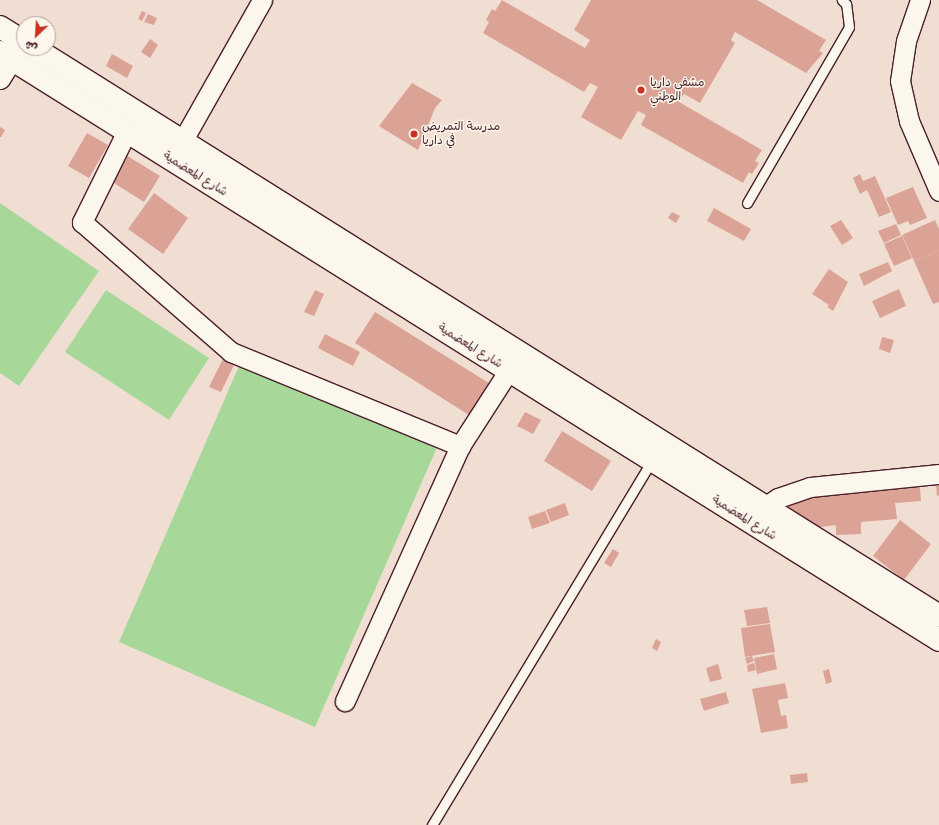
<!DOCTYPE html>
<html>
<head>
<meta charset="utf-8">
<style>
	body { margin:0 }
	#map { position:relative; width:939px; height:825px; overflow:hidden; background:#f1ded2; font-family:"Balsamiq Sans","Playpen Sans Arabic",sans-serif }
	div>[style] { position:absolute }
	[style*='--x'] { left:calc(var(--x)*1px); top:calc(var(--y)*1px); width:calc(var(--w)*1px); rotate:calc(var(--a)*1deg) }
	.green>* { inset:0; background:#a7d899 }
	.building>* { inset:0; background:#dba395 }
	.roads { filter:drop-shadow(1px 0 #4a1f2b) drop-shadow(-1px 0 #4a1f2b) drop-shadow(0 1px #4a1f2b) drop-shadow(0 -1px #4a1f2b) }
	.lane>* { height:9px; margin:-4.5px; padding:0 4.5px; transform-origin:4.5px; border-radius:4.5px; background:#fbf7ec }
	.street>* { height:19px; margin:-9.5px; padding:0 9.5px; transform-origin:9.5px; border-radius:9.5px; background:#fbf7ec }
	.primary>* { height:22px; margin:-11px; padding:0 11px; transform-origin:11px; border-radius:11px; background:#fbf7ec }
	.dots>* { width:11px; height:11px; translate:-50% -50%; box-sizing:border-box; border:2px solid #fbf7ec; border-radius:50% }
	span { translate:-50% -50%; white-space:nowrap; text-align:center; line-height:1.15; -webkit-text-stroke:3px #fbf7ec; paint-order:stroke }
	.poi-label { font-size:12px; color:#4a1f2b }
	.left { translate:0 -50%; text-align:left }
	.street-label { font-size:12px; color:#4a1f2b }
	.north { position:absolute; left:16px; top:16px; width:40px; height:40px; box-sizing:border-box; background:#fbf7ec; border:1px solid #b4a19f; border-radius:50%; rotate:205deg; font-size:11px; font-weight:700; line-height:16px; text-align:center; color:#4a1f2b }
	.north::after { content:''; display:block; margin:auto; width:14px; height:18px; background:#c8321e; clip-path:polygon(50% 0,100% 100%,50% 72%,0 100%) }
</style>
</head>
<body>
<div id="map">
	<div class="green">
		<i style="clip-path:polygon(0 203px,99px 271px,19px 386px,0 373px)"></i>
		<i style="clip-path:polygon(106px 290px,209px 358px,169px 420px,65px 352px)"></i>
		<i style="clip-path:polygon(242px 359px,438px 445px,315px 727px,119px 642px)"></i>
	</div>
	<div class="building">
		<i style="clip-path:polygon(502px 0,585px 48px,590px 40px,574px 30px,591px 0,757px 0,826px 40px,819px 51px,823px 53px,806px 73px,735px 32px,731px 40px,735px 43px,700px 103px,684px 94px,679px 102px,762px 150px,755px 161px,759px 163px,752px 174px,749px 172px,743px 183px,641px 125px,646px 115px,638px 111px,621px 140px,581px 117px,598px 87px,590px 83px,584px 92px,483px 33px,489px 22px,486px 20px,492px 9px,495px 11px)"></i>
		<i style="clip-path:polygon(142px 11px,146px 13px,142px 21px,138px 19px)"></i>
		<i style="clip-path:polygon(148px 14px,157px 18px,154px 25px,144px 22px)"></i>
		<i style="clip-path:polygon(150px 39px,158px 45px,150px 58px,141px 52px)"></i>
		<i style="clip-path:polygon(112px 54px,133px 66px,127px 78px,106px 66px)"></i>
		<i style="clip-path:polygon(412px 83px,442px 100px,435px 108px,418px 150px,379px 126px)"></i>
		<i style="clip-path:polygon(0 127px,5px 130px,1px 137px,0 137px)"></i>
		<i style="clip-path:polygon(87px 133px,108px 145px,89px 178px,68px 166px)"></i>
		<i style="clip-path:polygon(121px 152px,160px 176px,144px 202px,106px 178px)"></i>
		<i style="clip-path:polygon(860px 174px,863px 181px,875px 176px,891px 212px,879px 217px,867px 190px,860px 194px,853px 178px)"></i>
		<i style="clip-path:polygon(913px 187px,927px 218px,910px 225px,908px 221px,898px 225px,886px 198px)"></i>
		<i style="clip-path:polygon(154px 193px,188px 218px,163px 254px,128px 229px)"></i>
		<i style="clip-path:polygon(714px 208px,751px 229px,744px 241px,707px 221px)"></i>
		<i style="clip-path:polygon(672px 212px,680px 216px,676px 223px,668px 218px)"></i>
		<i style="clip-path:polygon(841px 220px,853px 238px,842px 245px,830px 226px)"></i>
		<i style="clip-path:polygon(935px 220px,939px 229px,939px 250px,914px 261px,902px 235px)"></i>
		<i style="clip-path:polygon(896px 224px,901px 235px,884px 243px,878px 231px)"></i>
		<i style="clip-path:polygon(902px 236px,912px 258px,894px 266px,884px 244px)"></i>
		<i style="clip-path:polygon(939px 250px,939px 302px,933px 304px,914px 261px)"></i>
		<i style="clip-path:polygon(888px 262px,892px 271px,864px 286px,859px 274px)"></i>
		<i style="clip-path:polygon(829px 269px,848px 282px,833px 311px,827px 307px,829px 305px,812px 294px)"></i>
		<i style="clip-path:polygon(899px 289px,906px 306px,880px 318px,872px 301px)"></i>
		<i style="clip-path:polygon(315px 290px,324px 294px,314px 316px,304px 312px)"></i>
		<i style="clip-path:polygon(375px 312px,492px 385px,472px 417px,355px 343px)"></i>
		<i style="clip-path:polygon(325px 334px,360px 352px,353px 366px,318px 348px)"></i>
		<i style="clip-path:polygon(882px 337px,894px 340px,890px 353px,879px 349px)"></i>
		<i style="clip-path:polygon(223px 359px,234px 365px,221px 392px,209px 387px)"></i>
		<i style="clip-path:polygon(525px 412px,541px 420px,533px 434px,517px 426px)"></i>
		<i style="clip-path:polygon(562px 431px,611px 461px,592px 491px,544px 461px)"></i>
		<i style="clip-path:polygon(936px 484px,939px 484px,939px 495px,937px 496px)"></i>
		<i style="clip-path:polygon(920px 486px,921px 501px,895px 503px,897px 519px,861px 522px,861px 534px,836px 535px,836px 525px,813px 528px,783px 509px,782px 501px,894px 489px,895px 496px,894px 488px)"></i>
		<i style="clip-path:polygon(565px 503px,569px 515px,551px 522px,546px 510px)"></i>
		<i style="clip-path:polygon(545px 511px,550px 523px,532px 529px,528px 517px)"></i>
		<i style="clip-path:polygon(900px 520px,931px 544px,904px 580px,873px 556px)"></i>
		<i style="clip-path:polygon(613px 549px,619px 553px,611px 567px,604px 563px)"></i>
		<i style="clip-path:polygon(767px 607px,770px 623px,747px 626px,744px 610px)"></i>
		<i style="clip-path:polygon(770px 624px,775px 652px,745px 657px,741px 628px)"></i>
		<i style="clip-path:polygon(656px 639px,661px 642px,657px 651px,652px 648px)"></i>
		<i style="clip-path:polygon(774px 654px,777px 669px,757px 674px,754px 658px)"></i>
		<i style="clip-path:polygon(752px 656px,754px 661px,747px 664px,745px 658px)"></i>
		<i style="clip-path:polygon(754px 663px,756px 670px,748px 672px,747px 665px)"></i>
		<i style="clip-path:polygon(718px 664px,722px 679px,710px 682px,706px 668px)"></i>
		<i style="clip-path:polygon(829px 669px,832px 682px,826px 684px,823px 671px)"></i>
		<i style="clip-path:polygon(785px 683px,788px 698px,778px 700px,781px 716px,786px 715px,788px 728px,761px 733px,752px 689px)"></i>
		<i style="clip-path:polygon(726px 692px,729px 703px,704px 711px,700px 699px)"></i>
		<i style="clip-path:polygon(807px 773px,808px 782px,791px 784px,790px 775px)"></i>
	</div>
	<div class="roads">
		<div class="lane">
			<i style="--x:747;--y:203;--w:203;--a:-59.9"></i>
			<i style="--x:849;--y:27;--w:23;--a:-97"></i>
			<i style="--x:846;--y:4;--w:6;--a:-135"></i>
			<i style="--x:432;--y:825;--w:426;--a:-58.9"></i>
		</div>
		<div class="street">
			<i style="--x:920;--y:0;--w:43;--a:108.9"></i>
			<i style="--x:906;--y:41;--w:40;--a:98.5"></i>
			<i style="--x:900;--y:81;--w:41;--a:77.3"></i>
			<i style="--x:909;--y:121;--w:76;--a:66.8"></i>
			<i style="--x:0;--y:79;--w:36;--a:-58"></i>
			<i style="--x:127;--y:131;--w:102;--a:116.3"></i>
			<i style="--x:82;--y:222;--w:198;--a:41.1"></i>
			<i style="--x:231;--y:352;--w:248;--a:22.3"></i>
			<i style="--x:460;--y:446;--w:280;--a:114.3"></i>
			<i style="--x:175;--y:154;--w:177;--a:-60.5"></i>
			<i style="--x:460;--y:446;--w:90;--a:-57.2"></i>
			<i style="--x:754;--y:514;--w:29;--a:-34"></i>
			<i style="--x:778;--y:498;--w:34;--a:-19"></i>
			<i style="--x:810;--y:487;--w:130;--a:-5.8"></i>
		</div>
		<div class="primary">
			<i style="--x:0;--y:27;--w:28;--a:32"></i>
			<i style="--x:34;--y:48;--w:1068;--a:32.11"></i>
			<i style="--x:0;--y:52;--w:1108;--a:32.05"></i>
		</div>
	</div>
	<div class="dots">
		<i style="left:641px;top:90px;background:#c8321e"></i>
		<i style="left:414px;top:134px;background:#c8321e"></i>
	</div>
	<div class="poi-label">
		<span class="left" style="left:650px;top:90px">مشفى داريا<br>الوطني</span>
		<span class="left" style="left:422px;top:134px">مدرسة التمريض<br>في داريا</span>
	</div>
	<div class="street-label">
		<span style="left:195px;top:174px;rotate:32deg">شارع المعضمية</span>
		<span style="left:470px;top:346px;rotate:32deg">شارع المعضمية</span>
		<span style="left:744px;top:518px;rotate:32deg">شارع المعضمية</span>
	</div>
	<div class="north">ش</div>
</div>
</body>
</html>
